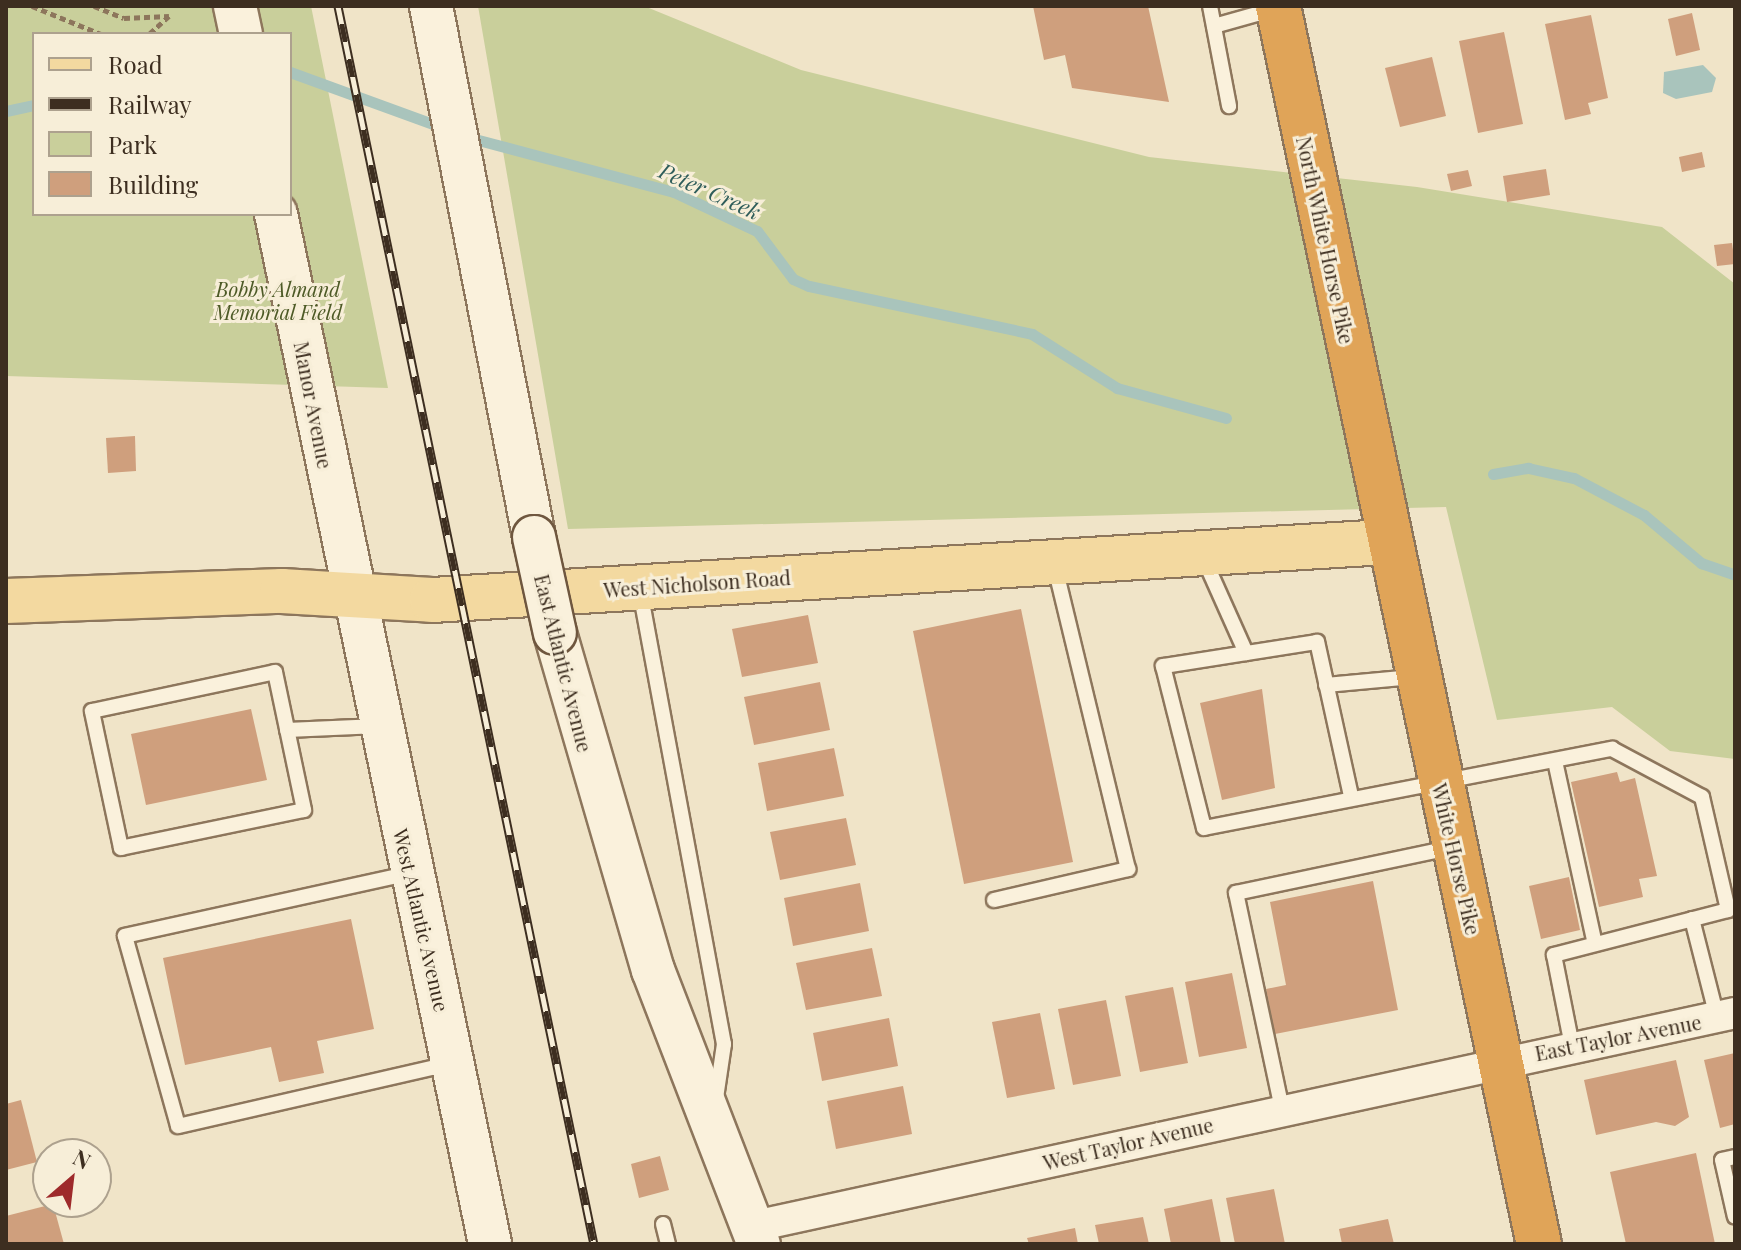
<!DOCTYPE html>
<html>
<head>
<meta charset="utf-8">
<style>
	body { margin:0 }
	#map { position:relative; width:1741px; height:1250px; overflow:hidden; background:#f0e4c8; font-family:"Playfair Display",serif }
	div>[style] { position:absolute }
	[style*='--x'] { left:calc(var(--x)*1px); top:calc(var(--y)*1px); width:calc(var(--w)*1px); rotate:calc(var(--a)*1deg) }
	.green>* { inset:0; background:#c9cf9b }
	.water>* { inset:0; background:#a9c4bc }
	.stream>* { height:11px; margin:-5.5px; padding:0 5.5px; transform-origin:5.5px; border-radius:5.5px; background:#a9c4bc }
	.building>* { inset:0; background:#cf9f7d }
	.path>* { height:5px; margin-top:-2.5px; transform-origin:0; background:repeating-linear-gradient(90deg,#8d765c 0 6px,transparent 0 10px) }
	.roads { filter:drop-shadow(2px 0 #8d765c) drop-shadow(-2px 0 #8d765c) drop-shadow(0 2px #8d765c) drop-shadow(0 -2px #8d765c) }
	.lane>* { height:14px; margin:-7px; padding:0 7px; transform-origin:7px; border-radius:7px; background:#faf1dc }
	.street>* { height:30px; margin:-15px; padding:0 15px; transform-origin:15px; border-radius:15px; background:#faf1dc }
	.secondary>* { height:42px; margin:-21px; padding:0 21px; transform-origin:21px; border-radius:21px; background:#faf1dc }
	.primary>* { height:44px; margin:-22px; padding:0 22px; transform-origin:22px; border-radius:22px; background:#f3d9a0 }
	.highway>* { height:44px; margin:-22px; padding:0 22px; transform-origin:22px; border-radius:22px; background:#e0a458 }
	.rail>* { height:9px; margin-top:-4.5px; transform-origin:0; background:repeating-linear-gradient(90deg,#f7eed8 0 18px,#3d2e20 0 36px); box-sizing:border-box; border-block:2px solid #3d2e20 }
	.bridges { filter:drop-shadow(2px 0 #6f573f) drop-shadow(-2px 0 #6f573f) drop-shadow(0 2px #6f573f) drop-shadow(0 -2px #6f573f) }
	.secondary-bridge>* { height:42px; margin:-21px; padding:0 21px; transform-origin:21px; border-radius:21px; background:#faf1dc }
	span { translate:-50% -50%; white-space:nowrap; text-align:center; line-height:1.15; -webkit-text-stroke:6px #f7eed8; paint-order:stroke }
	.street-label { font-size:20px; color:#3d2e20 }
	.park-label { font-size:20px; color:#4d5a26; font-style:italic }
	.water-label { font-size:22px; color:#2f5d5a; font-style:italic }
	.frame { position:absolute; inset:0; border:8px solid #3d2e20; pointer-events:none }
	.legend { position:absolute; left:32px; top:32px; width:260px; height:184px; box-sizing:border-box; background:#f7eed8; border:2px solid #ada18e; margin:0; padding:10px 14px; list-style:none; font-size:24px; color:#3d2e20 }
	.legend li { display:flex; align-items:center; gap:16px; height:40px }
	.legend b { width:40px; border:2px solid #ada18e }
	.north { position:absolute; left:32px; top:1138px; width:80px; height:80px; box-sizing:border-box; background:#f7eed8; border:2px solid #ada18e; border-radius:50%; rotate:28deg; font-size:22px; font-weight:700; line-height:32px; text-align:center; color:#3d2e20 }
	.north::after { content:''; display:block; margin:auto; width:28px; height:36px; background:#9e2a2b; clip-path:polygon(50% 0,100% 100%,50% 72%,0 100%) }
</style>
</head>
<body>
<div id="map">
	<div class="green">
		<i style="clip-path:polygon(evenodd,6px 6px,311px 6px,388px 388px,6px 376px,6px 6px,34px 34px,290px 34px,290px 214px,34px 214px,34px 34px)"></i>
		<i style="clip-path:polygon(478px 6px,644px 6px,801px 70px,1149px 157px,1417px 187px,1662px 227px,1735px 284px,1735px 759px,1670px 751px,1612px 707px,1497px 720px,1446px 507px,568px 529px)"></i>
	</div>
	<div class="water">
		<i style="clip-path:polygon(1703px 65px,1716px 78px,1712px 92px,1676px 99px,1663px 93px,1664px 72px)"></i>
	</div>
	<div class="stream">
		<i style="--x:290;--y:72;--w:164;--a:20"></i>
		<i style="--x:6;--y:111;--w:29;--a:-12"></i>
		<i style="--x:467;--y:137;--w:214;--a:14.9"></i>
		<i style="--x:674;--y:192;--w:92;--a:25.2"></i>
		<i style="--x:757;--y:231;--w:60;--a:53.1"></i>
		<i style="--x:793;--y:279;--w:17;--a:24"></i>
		<i style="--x:809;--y:286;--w:228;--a:12.1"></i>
		<i style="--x:1032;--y:334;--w:101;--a:32.4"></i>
		<i style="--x:1117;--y:388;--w:113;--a:15.4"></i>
		<i style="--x:1493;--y:474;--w:36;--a:-10"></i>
		<i style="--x:1528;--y:468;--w:47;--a:12.3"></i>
		<i style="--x:1574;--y:478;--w:79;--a:27.9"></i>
		<i style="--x:1644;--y:515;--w:75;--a:40.1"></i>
		<i style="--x:1701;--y:563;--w:36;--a:19"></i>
	</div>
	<div class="building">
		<i style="clip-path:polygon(1033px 6px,1148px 6px,1169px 102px,1072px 88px,1065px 55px,1044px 60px)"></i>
		<i style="clip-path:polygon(1692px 13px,1700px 50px,1676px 56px,1668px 19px)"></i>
		<i style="clip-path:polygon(1591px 15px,1608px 98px,1588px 103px,1591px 114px,1565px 120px,1545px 24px)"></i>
		<i style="clip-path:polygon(1504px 32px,1523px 124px,1478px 133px,1459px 41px)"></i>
		<i style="clip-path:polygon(1432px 57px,1446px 116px,1400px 127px,1385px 68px)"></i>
		<i style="clip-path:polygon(1702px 152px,1705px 167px,1682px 172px,1679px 157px)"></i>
		<i style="clip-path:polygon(1546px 169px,1550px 195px,1507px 202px,1503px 176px)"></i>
		<i style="clip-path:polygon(1468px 170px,1472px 186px,1451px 191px,1447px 174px)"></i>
		<i style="clip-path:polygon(1732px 243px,1735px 264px,1717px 266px,1714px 245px)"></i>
		<i style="clip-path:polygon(135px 436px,136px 471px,108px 473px,106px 438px)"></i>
		<i style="clip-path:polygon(1021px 609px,1073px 862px,964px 884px,913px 631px)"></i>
		<i style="clip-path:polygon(808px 615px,818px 663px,742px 677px,732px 629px)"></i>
		<i style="clip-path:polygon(820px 682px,830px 730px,754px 745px,744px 697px)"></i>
		<i style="clip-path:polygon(1262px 689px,1275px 788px,1222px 800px,1200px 703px)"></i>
		<i style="clip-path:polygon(251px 709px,267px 780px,146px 805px,131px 734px)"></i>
		<i style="clip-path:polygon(834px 748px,844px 796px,767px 811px,758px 763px)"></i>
		<i style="clip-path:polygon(1617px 772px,1620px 782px,1635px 778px,1657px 876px,1639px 879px,1643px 897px,1599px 907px,1571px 782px)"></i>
		<i style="clip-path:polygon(846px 818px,856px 865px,780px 880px,770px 832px)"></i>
		<i style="clip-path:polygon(1569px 877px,1580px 930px,1541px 939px,1529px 886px)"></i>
		<i style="clip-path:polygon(1373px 881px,1398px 1010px,1275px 1034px,1266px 989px,1286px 985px,1270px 902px)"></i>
		<i style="clip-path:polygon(860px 883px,869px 931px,793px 946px,784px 898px)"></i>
		<i style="clip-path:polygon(351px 919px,374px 1029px,317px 1041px,324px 1073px,279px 1082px,271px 1047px,185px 1065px,163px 958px)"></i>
		<i style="clip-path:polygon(872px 948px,882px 996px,806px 1010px,796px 963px)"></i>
		<i style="clip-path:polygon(1232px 973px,1247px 1048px,1199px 1057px,1185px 982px)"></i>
		<i style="clip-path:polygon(1173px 987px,1188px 1063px,1140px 1072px,1125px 996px)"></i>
		<i style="clip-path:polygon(1106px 1000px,1121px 1076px,1073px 1085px,1058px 1009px)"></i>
		<i style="clip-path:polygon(1040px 1013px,1055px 1089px,1007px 1098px,992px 1022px)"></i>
		<i style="clip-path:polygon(889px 1018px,898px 1066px,822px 1081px,813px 1033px)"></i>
		<i style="clip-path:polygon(1735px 1053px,1735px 1124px,1720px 1128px,1704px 1060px)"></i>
		<i style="clip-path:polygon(1676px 1060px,1689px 1117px,1675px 1126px,1656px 1122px,1596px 1135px,1584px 1080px)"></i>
		<i style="clip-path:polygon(903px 1086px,912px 1134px,836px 1149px,827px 1101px)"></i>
		<i style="clip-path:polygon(21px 1100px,37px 1162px,6px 1170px,6px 1104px)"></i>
		<i style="clip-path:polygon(1696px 1153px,1715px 1244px,1626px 1244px,1610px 1172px)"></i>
		<i style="clip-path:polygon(660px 1156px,669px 1190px,639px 1198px,631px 1164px)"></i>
		<i style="clip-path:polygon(1274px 1189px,1285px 1244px,1235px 1244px,1226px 1198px)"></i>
		<i style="clip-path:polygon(1212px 1199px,1221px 1244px,1171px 1244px,1164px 1209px)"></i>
		<i style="clip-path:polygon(53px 1204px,64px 1244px,6px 1244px,6px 1216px)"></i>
		<i style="clip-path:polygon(1143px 1217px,1149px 1244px,1099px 1244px,1095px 1225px)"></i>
		<i style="clip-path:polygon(1388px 1219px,1394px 1244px,1342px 1244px,1339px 1229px)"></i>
		<i style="clip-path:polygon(1075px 1228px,1078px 1244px,1029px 1244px,1027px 1238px)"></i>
	</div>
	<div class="path">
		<i style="--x:32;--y:6;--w:74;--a:22.1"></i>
		<i style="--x:94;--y:6;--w:32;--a:22"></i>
		<i style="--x:124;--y:18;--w:45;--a:-2.5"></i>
		<i style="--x:169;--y:16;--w:27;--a:138"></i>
	</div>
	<div class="roads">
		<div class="lane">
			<i style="--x:1210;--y:6;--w:102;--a:79.2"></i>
			<i style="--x:1214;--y:26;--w:63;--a:-15.6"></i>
			<i style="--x:1204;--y:559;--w:103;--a:65.9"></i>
			<i style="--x:640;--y:591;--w:461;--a:79.5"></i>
			<i style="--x:724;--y:1044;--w:55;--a:98.4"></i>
			<i style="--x:275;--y:672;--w:141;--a:78.1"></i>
			<i style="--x:304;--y:810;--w:187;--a:168.3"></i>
			<i style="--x:121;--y:848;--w:140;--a:-102"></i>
			<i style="--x:92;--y:711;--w:187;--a:-12"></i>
			<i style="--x:1326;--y:685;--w:87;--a:-5.3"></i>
			<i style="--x:287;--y:730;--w:92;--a:-2.5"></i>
			<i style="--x:1555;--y:761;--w:187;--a:77.7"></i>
			<i style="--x:1351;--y:796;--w:158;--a:-102.4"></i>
			<i style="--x:1317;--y:642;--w:156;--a:171.1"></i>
			<i style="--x:1163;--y:666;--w:167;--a:75.8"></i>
			<i style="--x:1204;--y:828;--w:416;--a:-11"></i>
			<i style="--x:1612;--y:749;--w:102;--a:28.1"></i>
			<i style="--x:1702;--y:797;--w:116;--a:77"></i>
			<i style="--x:1728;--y:910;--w:180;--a:165.5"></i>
			<i style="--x:1554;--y:955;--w:93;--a:78.8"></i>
			<i style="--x:411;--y:873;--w:293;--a:167.6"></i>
			<i style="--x:125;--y:936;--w:197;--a:74.4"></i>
			<i style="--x:178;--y:1126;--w:277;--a:-12.9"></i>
			<i style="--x:994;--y:900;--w:138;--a:-13"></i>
			<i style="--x:1128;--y:869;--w:310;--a:-103.6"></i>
			<i style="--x:1692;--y:919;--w:101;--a:75.7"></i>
			<i style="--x:1282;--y:1109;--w:221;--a:-102"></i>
			<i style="--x:1236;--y:893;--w:219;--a:-11.9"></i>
			<i style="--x:1735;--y:1157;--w:13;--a:167"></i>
			<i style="--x:1722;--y:1160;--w:58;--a:77.2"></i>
			<i style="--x:663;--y:1224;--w:21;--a:76"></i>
		</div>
		<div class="street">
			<i style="--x:755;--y:1226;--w:1003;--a:-12.26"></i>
		</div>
		<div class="secondary">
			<i style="--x:235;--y:6;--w:29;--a:78"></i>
			<i style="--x:431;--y:6;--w:541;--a:79.02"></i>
			<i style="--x:276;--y:214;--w:1052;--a:78.26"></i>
			<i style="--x:555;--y:633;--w:351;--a:73.8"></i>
			<i style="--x:653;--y:970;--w:294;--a:68.9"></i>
		</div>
		<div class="primary">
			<i style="--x:6;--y:601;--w:276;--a:-2.1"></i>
			<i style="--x:282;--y:591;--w:150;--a:3.4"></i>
			<i style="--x:432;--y:600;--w:957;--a:-3.48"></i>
		</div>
		<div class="highway">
			<i style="--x:1278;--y:6;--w:1265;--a:78.1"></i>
		</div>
	</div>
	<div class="rail">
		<i style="--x:338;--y:6;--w:1264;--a:78.32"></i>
	</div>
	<div class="bridges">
		<div class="secondary-bridge">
			<i style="--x:534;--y:537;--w:98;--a:77.7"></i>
		</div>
	</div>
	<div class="street-label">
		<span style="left:1326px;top:240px;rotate:78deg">North White Horse Pike</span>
		<span style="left:314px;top:405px;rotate:79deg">Manor Avenue</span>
		<span style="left:697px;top:583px;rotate:-4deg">West Nicholson Road</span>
		<span style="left:564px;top:663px;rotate:76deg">East Atlantic Avenue</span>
		<span style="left:1457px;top:859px;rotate:77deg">White Horse Pike</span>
		<span style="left:422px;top:920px;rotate:77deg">West Atlantic Avenue</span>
		<span style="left:1618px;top:1037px;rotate:-11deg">East Taylor Avenue</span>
		<span style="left:1128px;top:1143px;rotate:-13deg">West Taylor Avenue</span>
	</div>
	<div class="park-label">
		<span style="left:278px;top:300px">Bobby Almand<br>Memorial Field</span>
	</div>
	<div class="water-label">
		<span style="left:710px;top:191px;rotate:24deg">Peter Creek</span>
	</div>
	<div class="frame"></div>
	<ul class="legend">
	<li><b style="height:10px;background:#f3d9a0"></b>Road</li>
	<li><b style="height:10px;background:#3d2e20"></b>Railway</li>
	<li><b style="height:22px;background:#c9cf9b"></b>Park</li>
	<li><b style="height:22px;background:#cf9f7d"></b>Building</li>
	</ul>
	<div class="north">N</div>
</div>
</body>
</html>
